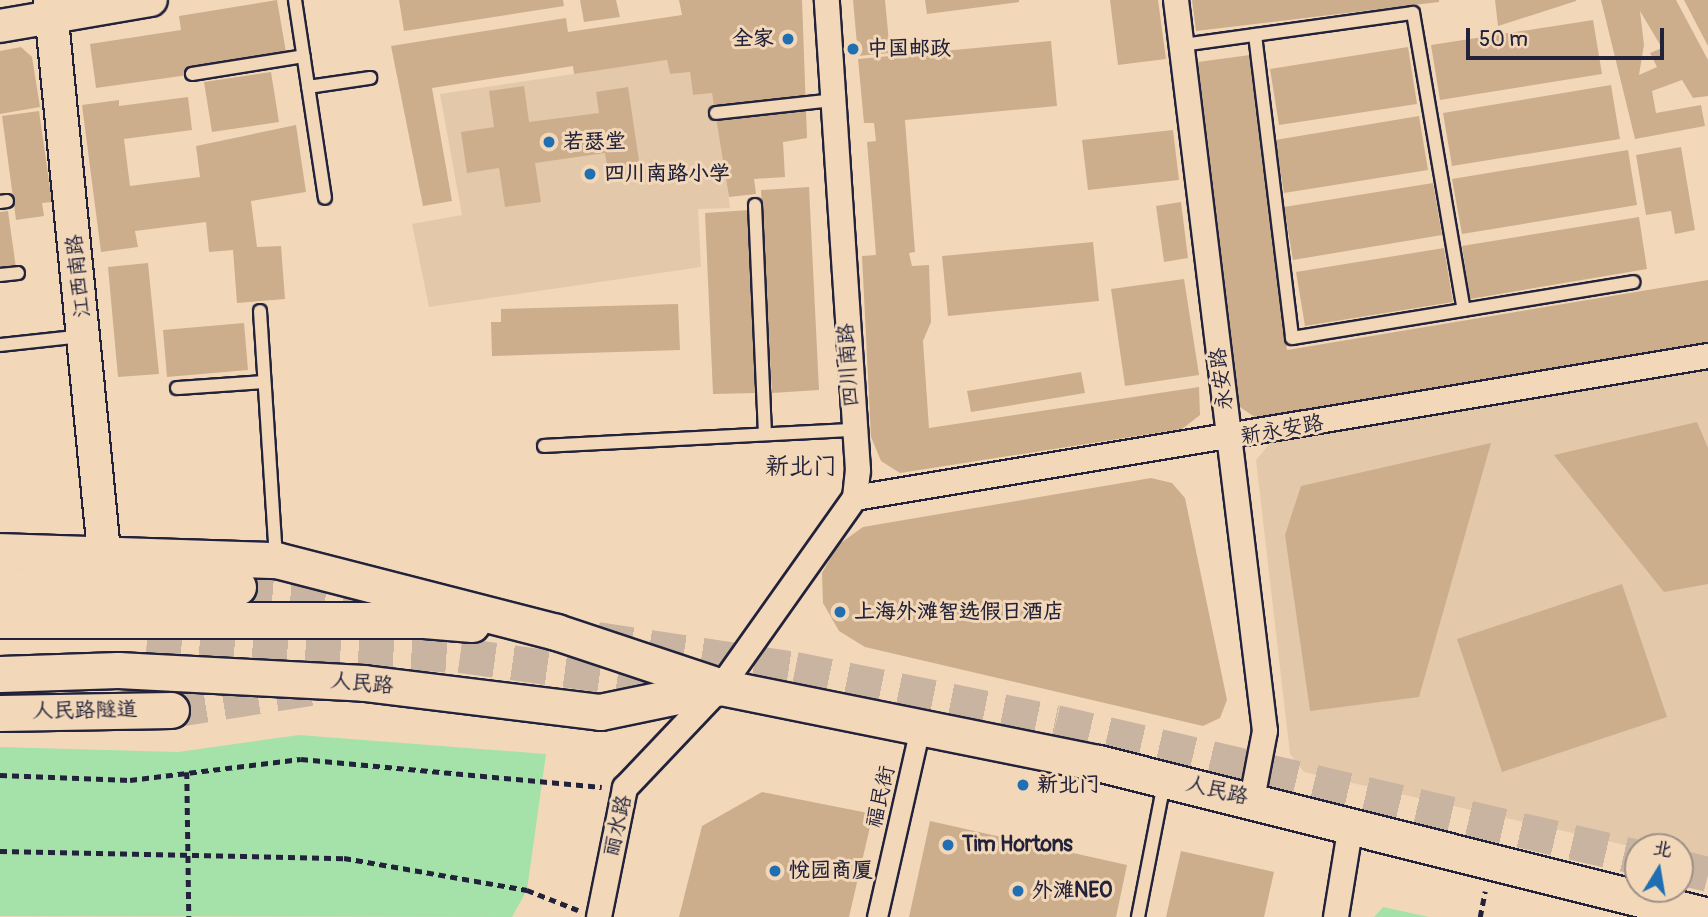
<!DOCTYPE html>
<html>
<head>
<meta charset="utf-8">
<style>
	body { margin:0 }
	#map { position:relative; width:1708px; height:917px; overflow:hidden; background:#f2d8b9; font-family:Pangolin,"LXGW WenKai TC",sans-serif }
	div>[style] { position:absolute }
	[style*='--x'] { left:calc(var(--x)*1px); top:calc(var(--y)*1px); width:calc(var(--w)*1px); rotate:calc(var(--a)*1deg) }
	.built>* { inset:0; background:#e3c8aa }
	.green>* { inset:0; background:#a5e2a9 }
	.building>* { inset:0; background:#ccae8d }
	.secondary-tunnel>* { height:35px; margin-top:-17.5px; transform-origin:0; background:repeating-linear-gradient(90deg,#c8b4a0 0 35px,transparent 0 53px) }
	.path>* { height:4.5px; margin-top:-2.25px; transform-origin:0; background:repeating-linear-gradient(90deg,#22223b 0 7px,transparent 0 12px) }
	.roads { filter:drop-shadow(2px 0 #22223b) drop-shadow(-2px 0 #22223b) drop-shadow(0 2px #22223b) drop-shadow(0 -2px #22223b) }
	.service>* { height:12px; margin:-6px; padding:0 6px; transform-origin:6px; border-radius:6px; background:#f2d8b9 }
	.pedestrian>* { height:19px; margin:-9.5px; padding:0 9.5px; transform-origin:9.5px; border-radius:9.5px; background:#f2d8b9 }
	.minor>* { height:24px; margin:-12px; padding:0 12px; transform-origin:12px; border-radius:12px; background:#f2d8b9 }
	.tertiary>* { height:32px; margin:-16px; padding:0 16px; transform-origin:16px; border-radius:16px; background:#f2d8b9 }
	.secondary>* { height:35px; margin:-17.5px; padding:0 17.5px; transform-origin:17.5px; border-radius:17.5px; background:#f2d8b9 }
	.dots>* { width:19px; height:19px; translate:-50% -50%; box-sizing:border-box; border:4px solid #f2d8b9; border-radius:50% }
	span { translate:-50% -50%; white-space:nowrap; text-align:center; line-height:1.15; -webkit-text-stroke:6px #f2d8b9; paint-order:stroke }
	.poi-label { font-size:21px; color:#22223b; font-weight:700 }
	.right { translate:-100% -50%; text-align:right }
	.left { translate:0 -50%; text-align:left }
	.street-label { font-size:21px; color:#22223b }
	.quarter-label { font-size:24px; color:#22223b }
	.north { position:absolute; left:1624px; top:833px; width:70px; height:70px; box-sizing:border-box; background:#f2d8b9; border:2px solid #9f8f87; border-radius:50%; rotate:11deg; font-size:19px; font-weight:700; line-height:28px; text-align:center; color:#22223b }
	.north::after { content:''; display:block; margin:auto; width:24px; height:32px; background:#1f6fb2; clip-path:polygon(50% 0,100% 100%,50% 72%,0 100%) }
	.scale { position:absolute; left:1466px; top:28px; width:198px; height:32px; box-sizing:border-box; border:4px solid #22223b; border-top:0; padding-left:9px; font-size:21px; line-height:24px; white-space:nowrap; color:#22223b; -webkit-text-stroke:5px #f2d8b9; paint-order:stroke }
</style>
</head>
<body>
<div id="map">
	<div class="built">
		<i style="clip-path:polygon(667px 60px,670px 74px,690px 72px,693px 95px,803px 81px,807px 138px,723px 152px,730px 208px,698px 209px,701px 267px,429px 307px,412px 224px,462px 215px,440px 94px)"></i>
		<i style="clip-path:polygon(1704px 364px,1708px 372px,1708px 864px,1680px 858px,1680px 847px,1638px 848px,1304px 772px,1290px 754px,1256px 460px,1274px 439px)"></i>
	</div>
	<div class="green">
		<i style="clip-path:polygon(299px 735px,546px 754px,527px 890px,512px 917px,0 916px,0 747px,178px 752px)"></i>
		<i style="clip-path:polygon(1383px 907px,1429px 917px,1374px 917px)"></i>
	</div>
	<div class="building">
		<i style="clip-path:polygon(277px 0,286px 52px,187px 68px,188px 75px,96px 88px,90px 44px,181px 30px,179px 16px)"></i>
		<i style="clip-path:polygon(399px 0,563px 0,564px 6px,404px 31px)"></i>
		<i style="clip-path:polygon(580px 0,616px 0,620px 17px,584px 22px)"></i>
		<i style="clip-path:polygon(679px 0,802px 0,807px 138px,783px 142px,785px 177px,754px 179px,756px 194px,729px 197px,712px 93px,693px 95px,690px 72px,670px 74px,667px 60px,574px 74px,573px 66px,432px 88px,452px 201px,423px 206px,391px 46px,566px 18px,568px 32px,682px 15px)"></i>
		<i style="clip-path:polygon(853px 0,885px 0,890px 53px,858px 56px)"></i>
		<i style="clip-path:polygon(925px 0,1019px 0,1019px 2px,927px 14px)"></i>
		<i style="clip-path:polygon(1110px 0,1158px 0,1166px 59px,1118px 65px)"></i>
		<i style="clip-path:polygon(1192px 0,1439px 0,1439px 2px,1196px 31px)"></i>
		<i style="clip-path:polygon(1495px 0,1576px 0,1576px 1px,1498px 26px)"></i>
		<i style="clip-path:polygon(evenodd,1601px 0,1676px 0,1708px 60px,1708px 96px,1693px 98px,1682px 80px,1652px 91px,1656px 113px,1701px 105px,1705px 126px,1635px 139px,1601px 0,1640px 11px,1662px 48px,1650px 53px,1657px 67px,1639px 75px,1644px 45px,1640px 11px)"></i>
		<i style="clip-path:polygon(1684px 0,1708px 0,1708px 46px)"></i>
		<i style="clip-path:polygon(1593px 20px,1602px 74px,1440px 100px,1431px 45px)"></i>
		<i style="clip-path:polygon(1051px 41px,1057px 106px,905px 120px,915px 252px,909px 253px,912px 266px,929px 265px,931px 322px,923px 341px,929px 428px,1199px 387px,1200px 415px,1182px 429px,900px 473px,881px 461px,871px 437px,862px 256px,876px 255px,867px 142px,876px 141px,874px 123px,864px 123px,858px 59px)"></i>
		<i style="clip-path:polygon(21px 47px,32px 57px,40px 107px,0 114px,0 51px)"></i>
		<i style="clip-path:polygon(1408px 47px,1417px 104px,1279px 125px,1270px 69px)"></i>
		<i style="clip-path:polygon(1250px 55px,1287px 350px,1708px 280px,1708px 345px,1256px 418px,1237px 405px,1198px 62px)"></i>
		<i style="clip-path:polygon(271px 72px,279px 122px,212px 132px,204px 82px)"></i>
		<i style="clip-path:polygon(1611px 85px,1620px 139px,1452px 166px,1443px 113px)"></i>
		<i style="clip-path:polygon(524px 86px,529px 122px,599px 113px,596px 92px,628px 87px,641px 174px,609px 179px,605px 153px,535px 163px,541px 202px,505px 207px,499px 168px,467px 173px,461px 132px,494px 127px,489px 91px)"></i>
		<i style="clip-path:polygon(188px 97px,192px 130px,124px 139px,130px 186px,200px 177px,196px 146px,296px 125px,306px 192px,251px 201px,257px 247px,281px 246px,285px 299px,237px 303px,233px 250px,209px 252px,206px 222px,135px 231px,138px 247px,101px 252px,82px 105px,119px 100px,119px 106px)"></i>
		<i style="clip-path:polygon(39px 111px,52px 202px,42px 203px,44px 216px,16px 220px,2px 116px)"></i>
		<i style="clip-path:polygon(1419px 116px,1428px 170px,1284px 193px,1275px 140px)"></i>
		<i style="clip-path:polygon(1173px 130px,1179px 180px,1088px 190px,1082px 140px)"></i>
		<i style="clip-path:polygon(1681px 147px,1695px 230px,1675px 234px,1671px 211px,1646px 215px,1636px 155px)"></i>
		<i style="clip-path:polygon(1628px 150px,1637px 205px,1462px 234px,1452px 179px)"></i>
		<i style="clip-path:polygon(1433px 183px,1442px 235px,1293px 260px,1284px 207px)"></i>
		<i style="clip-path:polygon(809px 187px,819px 390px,772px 393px,761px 190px)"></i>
		<i style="clip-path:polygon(1181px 202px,1188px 258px,1164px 262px,1156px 206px)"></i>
		<i style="clip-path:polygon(749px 210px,757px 393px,713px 394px,705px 213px)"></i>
		<i style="clip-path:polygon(8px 211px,16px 268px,0 270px,0 212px)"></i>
		<i style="clip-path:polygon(1639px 217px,1647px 269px,1470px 299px,1462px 246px)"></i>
		<i style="clip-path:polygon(1093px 242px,1099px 301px,948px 316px,942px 256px)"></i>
		<i style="clip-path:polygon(1444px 248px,1453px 302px,1305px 326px,1296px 272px)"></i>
		<i style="clip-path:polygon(148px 263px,159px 374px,118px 377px,108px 267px)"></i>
		<i style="clip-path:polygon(1184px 279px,1199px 375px,1125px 386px,1111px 289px)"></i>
		<i style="clip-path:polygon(678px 304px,680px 350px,492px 356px,491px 322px,501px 322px,501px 309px)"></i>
		<i style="clip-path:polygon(244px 323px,248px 370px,167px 377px,163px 330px)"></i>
		<i style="clip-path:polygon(1081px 372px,1085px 393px,971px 412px,967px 391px)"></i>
		<i style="clip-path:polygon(1697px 422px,1708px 448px,1708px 584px,1664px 592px,1554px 455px)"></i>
		<i style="clip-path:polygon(1491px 443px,1419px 697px,1310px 711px,1285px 535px,1301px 486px)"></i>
		<i style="clip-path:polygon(1151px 478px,1172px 483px,1185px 498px,1227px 700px,1220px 718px,1203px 726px,865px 647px,839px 631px,823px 603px,822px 573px,838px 545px,863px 527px)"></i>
		<i style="clip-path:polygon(1622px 584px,1667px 717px,1502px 772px,1457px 639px)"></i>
		<i style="clip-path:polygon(762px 792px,873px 814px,849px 917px,679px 917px,702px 826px)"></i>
		<i style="clip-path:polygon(930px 821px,1127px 865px,1116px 917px,909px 917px)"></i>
		<i style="clip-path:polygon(1181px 851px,1274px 872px,1264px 917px,1166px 917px)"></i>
	</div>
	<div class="secondary-tunnel">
		<i style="--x:238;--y:587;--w:139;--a:4.5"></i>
		<i style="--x:147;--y:636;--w:314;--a:3.5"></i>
		<i style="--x:460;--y:655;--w:225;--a:7.9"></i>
		<i style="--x:597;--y:639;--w:200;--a:8.6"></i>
		<i style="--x:795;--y:669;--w:266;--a:11.5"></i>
		<i style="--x:1056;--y:722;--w:597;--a:13.06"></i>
		<i style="--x:171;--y:710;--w:148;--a:-9"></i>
		<i style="--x:1680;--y:867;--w:29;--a:14"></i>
	</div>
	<div class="path">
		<i style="--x:187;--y:772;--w:145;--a:89.2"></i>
		<i style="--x:0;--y:775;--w:130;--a:2.2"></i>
		<i style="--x:130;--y:780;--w:172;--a:-7"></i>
		<i style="--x:301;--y:759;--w:302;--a:5.3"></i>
		<i style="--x:0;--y:851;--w:344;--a:1.2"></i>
		<i style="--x:344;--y:858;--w:186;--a:9.9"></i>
		<i style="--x:527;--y:890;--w:55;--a:21.4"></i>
		<i style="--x:1480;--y:917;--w:26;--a:-79"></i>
	</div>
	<div class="roads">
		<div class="service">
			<i style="--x:295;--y:0;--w:200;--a:81.4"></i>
			<i style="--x:1255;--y:35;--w:305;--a:83"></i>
			<i style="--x:1292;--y:338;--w:346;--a:-9.3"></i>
			<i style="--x:1182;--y:45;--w:233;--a:-7.9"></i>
			<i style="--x:1413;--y:13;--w:301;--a:80.3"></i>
			<i style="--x:192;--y:74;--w:113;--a:-9.1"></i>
			<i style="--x:308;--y:87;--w:63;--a:-8.3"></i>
			<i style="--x:716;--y:113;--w:118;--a:-6.3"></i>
			<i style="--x:0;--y:202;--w:7;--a:-8"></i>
			<i style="--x:755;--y:205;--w:229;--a:87.5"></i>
			<i style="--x:0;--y:275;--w:18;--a:-6"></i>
			<i style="--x:260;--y:311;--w:248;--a:86.3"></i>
			<i style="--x:0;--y:345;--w:83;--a:-6.2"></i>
			<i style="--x:177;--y:388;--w:85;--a:-4"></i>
			<i style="--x:544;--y:446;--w:310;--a:-3"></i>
			<i style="--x:1138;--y:917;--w:136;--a:-79"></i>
		</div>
		<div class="pedestrian">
			<i style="--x:877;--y:917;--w:194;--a:-77.2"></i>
		</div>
		<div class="minor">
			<i style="--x:1176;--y:0;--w:736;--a:83.06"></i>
			<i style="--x:1265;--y:731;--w:69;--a:100.8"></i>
			<i style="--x:855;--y:498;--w:865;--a:-9.45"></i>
			<i style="--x:599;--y:917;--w:132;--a:-78.6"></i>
			<i style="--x:625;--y:788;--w:139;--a:-46.5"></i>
			<i style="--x:721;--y:687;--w:232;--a:-54.7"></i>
			<i style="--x:855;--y:498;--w:28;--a:-84"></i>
			<i style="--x:858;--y:470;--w:471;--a:-93.8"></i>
			<i style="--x:1336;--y:917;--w:94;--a:-80.8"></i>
		</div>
		<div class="tertiary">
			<i style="--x:50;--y:0;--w:555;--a:84.41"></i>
			<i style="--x:0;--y:26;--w:153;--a:-9.8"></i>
		</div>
		<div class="secondary">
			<i style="--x:0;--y:551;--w:276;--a:1.9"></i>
			<i style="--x:276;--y:560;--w:289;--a:14.4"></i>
			<i style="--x:556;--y:632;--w:174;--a:18.4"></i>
			<i style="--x:721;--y:687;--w:385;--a:11.4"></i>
			<i style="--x:1098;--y:763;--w:629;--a:14.08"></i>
			<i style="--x:0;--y:586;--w:238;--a:0.2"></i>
			<i style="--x:0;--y:620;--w:424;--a:0"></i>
			<i style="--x:424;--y:620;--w:48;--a:4.8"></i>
			<i style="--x:0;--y:674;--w:118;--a:-1.9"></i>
			<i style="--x:118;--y:670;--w:246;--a:3"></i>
			<i style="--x:364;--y:683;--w:238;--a:7"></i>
			<i style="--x:600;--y:712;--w:124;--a:-11.7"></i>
			<i style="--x:0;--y:713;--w:171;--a:-1"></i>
		</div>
	</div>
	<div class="dots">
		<i style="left:788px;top:39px;background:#1f6fb2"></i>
		<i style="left:853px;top:49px;background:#1f6fb2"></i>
		<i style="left:549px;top:142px;background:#1f6fb2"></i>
		<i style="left:590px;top:174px;background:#1f6fb2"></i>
		<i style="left:840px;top:612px;background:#1f6fb2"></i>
		<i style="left:1023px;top:785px;background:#1f6fb2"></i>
		<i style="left:948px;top:845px;background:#1f6fb2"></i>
		<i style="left:775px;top:871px;background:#1f6fb2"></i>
		<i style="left:1018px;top:891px;background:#1f6fb2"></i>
	</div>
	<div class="poi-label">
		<span class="right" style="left:774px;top:39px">全家</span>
		<span class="left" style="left:867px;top:49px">中国邮政</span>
		<span class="left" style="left:563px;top:142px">若瑟堂</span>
		<span class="left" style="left:604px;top:174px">四川南路小学</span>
		<span class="left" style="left:854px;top:612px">上海外滩智选假日酒店</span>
		<span class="left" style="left:1037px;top:785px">新北门</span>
		<span class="left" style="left:962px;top:845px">Tim Hortons</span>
		<span class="left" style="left:789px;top:871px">悦园商厦</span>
		<span class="left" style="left:1032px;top:891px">外滩NEO</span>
	</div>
	<div class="street-label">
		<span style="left:79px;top:276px;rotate:-96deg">江西南路</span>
		<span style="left:849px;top:365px;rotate:-94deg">四川南路</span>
		<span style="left:1222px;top:379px;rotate:-97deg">永安路</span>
		<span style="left:1282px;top:430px;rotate:-10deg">新永安路</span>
		<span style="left:362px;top:684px;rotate:5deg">人民路</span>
		<span style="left:85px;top:711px;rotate:-1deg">人民路隧道</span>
		<span style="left:1217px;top:791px;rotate:13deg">人民路</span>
		<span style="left:881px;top:797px;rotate:-77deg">福民街</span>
		<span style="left:618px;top:826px;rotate:-77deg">丽水路</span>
	</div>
	<div class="quarter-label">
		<span style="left:801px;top:467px">新北门</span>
	</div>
	<div class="north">北</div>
	<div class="scale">50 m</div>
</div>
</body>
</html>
